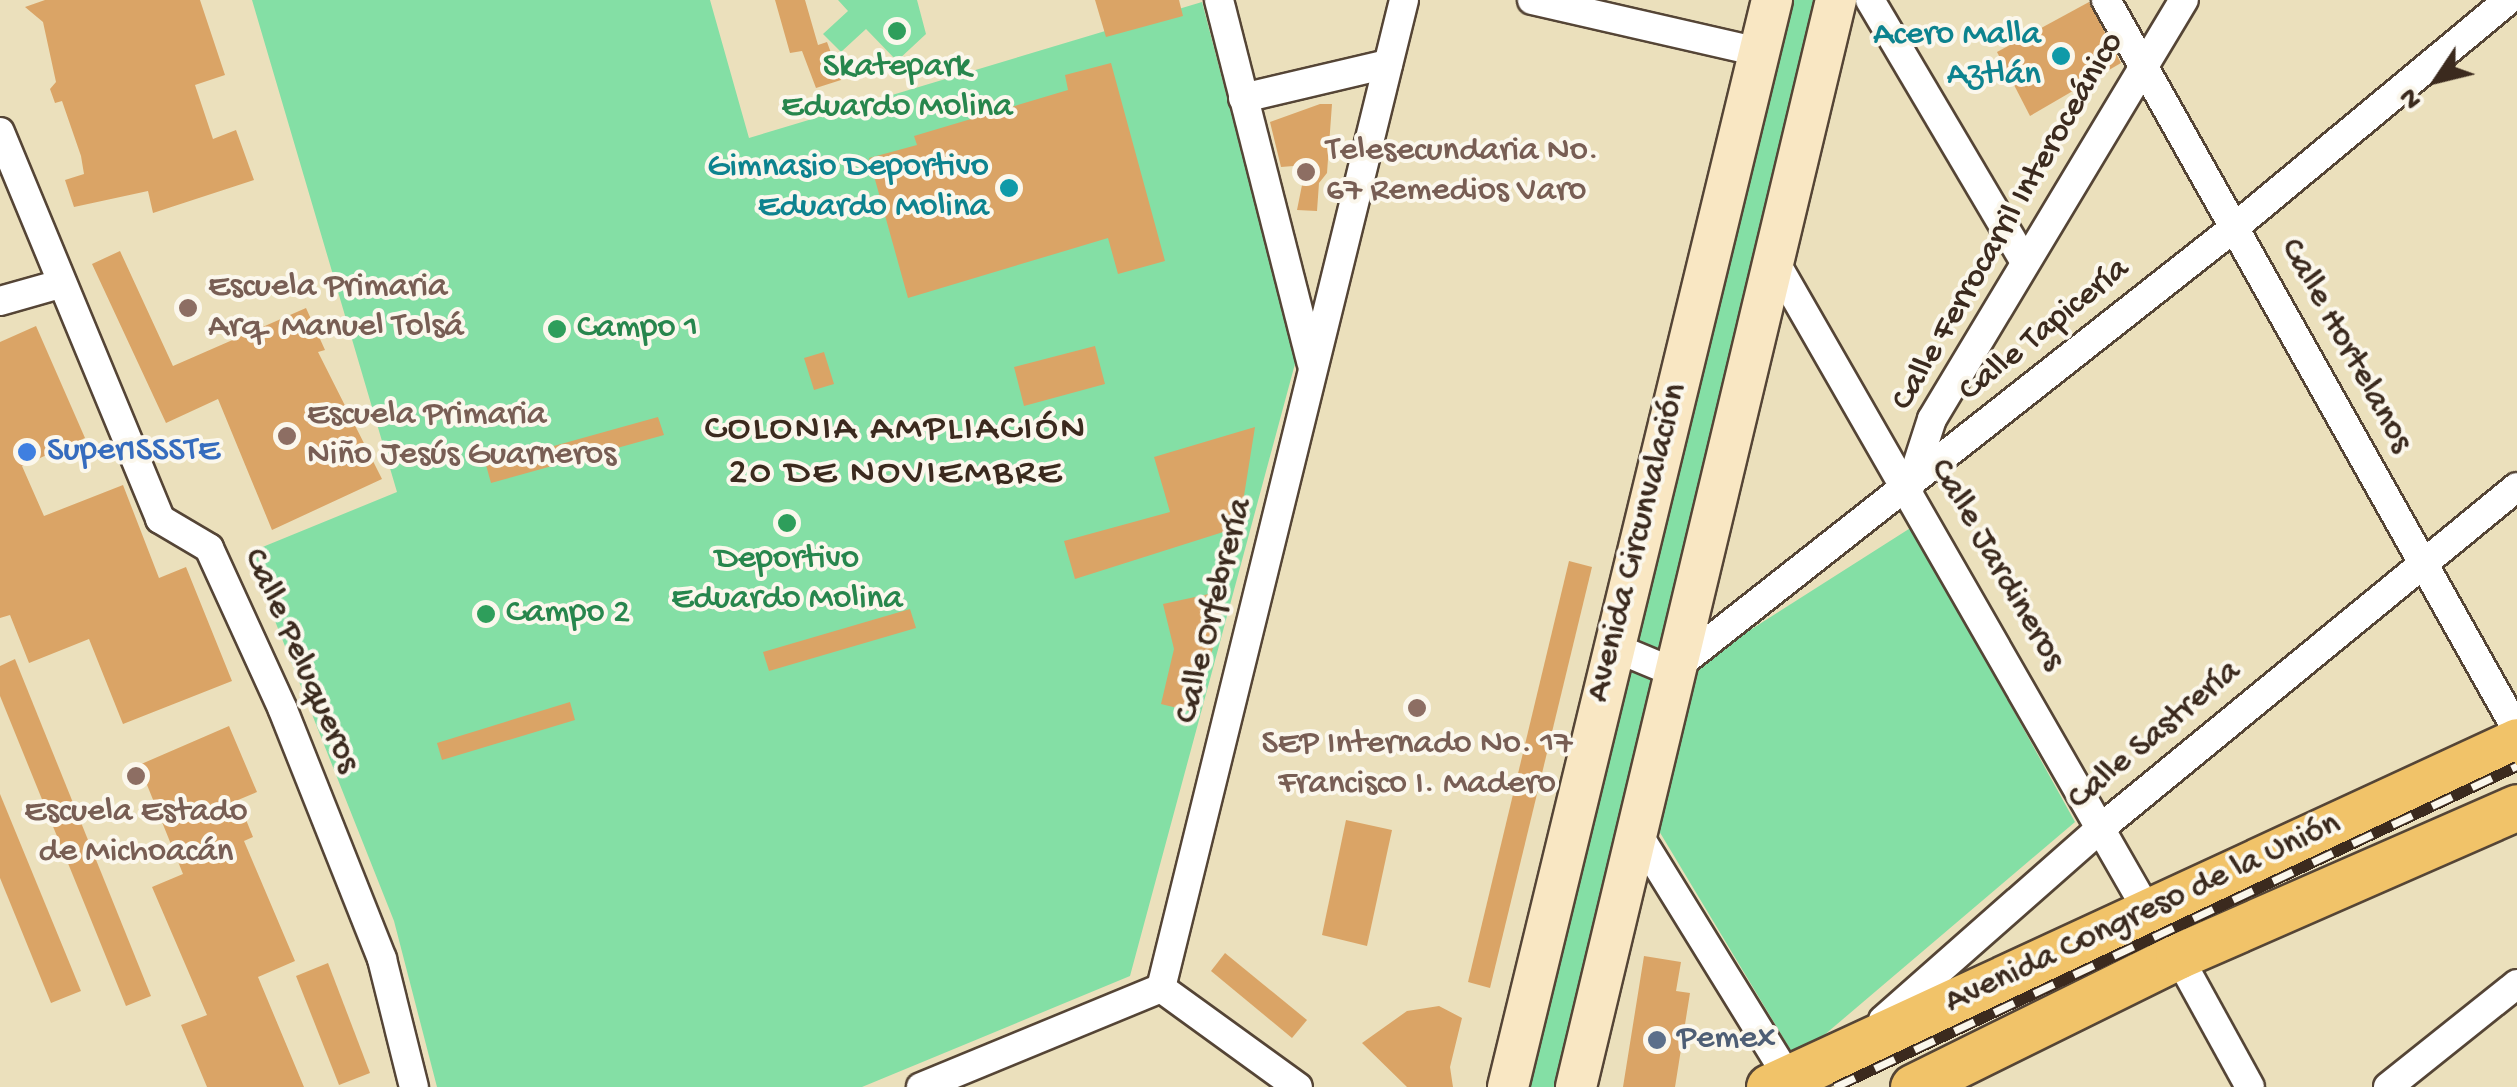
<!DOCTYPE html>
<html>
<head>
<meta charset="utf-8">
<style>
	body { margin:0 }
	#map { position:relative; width:2517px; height:1087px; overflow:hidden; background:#ebe0bc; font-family:"Gochi Hand",sans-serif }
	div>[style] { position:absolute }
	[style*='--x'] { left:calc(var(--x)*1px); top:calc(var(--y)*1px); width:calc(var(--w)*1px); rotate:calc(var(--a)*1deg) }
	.green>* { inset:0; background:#84dfa5 }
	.building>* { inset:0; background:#daa466 }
	.roads { filter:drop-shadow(2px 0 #554536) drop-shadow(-2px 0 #554536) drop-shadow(0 2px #554536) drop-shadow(0 -2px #554536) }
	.street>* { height:28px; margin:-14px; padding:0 14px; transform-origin:14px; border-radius:14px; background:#fff }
	.secondary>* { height:40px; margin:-20px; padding:0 20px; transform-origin:20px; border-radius:20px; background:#f9e7c3 }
	.primary>* { height:45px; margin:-22.5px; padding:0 22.5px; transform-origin:22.5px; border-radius:22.5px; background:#f1c369 }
	.rail>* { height:11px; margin-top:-5.5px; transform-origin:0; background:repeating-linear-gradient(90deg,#fbf7ec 0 22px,#3b2a1e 0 44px); box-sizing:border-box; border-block:2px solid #3b2a1e }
	.dots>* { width:28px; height:28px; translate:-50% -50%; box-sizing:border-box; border:5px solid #fbf7ec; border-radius:50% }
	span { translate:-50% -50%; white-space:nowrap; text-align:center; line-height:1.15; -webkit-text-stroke:8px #fbf7ec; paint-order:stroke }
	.culture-label { font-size:35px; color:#0d838f }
	.right { translate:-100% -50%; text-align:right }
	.leisure-label { font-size:35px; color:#27864d }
	.left { translate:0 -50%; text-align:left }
	.education-label { font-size:35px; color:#785e54 }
	.street-label { font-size:35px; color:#3b2a1e }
	.shop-label { font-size:35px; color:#366cbe }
	.service-label { font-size:35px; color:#4e5e75 }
	.neighbourhood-label { font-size:38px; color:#3b2a1e; letter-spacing:2.5px }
	.north { position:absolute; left:2387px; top:30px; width:100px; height:100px; -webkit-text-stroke:8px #fbf7ec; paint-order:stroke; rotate:235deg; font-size:28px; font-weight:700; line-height:40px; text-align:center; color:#3b2a1e }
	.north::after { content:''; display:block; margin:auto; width:35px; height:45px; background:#3b2a1e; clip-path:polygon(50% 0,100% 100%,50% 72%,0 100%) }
</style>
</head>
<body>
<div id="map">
	<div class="green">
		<i style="clip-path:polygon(252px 0,710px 0,749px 138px,1202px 2px,1296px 360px,1130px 976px,862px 1087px,437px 1087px,394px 921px,248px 553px,397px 492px)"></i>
		<i style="clip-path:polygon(838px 0,917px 0,926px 34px,897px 61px,866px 29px,841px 52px,823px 34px,848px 11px)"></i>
		<i style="clip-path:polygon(1779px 0,1822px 0,1667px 683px,1912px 527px,2075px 822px,1796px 1059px,1635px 791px,1559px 1087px,1523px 1087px)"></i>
	</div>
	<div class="building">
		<i style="clip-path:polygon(45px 0,200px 0,225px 75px,195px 85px,213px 139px,236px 130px,254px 180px,153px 213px,148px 191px,74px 207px,65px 180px,84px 174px,81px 156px,62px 101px,55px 103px,50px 89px,56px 82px,43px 22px,25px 7px)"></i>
		<i style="clip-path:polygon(775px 0,805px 0,818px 45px,827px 42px,841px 80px,816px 88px,802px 51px,790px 53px)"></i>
		<i style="clip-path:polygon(1095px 0,1179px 0,1183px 16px,1106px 37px)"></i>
		<i style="clip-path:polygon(2089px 2px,2121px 63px,2030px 116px,1997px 52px)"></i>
		<i style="clip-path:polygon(1111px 63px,1165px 261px,1118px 274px,1108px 238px,908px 298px,869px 158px,917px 145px,914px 136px,1068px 90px,1065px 75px)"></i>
		<i style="clip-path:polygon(1320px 104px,1332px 104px,1327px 173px,1319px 183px,1317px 211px,1297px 210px,1306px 165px,1281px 167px,1270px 122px)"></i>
		<i style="clip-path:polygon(120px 251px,173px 366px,306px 308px,325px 350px,318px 352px,382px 479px,272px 530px,218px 399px,166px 423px,92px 264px)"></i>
		<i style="clip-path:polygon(36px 326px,85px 438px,22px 466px,44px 516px,123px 485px,159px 578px,186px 567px,232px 681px,123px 724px,89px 639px,29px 663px,10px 615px,0 618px,0 342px)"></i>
		<i style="clip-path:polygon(1095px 346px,1105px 384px,1024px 406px,1014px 367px)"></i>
		<i style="clip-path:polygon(824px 352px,834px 384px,814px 390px,804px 358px)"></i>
		<i style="clip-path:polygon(658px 417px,664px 435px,491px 483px,486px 465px)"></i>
		<i style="clip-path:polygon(1255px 427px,1239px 527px,1075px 579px,1064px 541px,1170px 512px,1154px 457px)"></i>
		<i style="clip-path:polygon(1569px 561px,1592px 567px,1490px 988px,1468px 982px)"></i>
		<i style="clip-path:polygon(1227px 590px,1197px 713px,1161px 704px,1174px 649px,1163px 604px)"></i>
		<i style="clip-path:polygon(910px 609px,916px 628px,769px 671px,763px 652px)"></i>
		<i style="clip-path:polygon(15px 659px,151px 996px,126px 1006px,0 696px,0 666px)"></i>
		<i style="clip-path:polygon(570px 702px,575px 720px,442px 760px,437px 743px)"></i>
		<i style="clip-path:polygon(229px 726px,257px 792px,238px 800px,253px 837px,244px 841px,295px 961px,258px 977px,304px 1087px,207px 1087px,181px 1025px,207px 1015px,152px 887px,183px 874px,139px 765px)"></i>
		<i style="clip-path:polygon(0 794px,81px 991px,51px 1003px,0 878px)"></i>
		<i style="clip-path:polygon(1346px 820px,1392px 830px,1367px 946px,1322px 935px)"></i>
		<i style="clip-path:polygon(1225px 953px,1307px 1020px,1292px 1038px,1211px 971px)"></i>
		<i style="clip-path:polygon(1644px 956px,1681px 962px,1676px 991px,1690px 993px,1675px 1087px,1623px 1087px)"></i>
		<i style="clip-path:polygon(328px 963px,370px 1073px,339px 1085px,296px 976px)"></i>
		<i style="clip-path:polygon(1439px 1006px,1462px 1018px,1450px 1067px,1453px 1087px,1407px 1087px,1362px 1043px,1407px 1011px)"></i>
	</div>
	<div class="roads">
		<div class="street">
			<i style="--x:1219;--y:0;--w:374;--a:75.7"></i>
			<i style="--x:1532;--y:0;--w:233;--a:12.9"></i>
			<i style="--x:1870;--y:0;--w:301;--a:59.4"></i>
			<i style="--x:2106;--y:0;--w:838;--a:60.62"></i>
			<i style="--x:1243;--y:98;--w:149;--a:-13.2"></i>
			<i style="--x:0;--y:132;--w:419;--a:67.5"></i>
			<i style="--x:160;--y:519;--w:57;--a:30.6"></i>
			<i style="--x:209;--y:548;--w:178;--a:65.4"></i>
			<i style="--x:283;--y:710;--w:268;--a:68.3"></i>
			<i style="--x:382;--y:959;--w:132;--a:76"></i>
			<i style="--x:1774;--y:260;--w:749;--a:60.15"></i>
			<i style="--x:0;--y:301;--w:62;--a:-15.8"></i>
			<i style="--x:1910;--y:487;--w:71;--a:-72.1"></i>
			<i style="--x:1932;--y:419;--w:489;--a:-59"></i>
			<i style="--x:1611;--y:646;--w:65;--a:22.6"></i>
			<i style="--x:1671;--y:671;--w:718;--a:-38.21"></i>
			<i style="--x:2235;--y:227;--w:355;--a:-39.7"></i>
			<i style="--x:1636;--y:831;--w:301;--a:58.3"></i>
			<i style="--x:2178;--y:956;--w:149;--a:61.2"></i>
			<i style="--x:1161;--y:988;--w:1017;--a:-76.18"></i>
			<i style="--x:1161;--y:988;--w:169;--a:35.9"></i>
			<i style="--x:1883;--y:1020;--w:292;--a:-41.4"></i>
			<i style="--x:2102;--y:827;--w:536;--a:-39.33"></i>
			<i style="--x:921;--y:1087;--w:260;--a:-22.4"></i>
			<i style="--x:2388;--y:1087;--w:165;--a:-38.6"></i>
		</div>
		<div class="secondary">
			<i style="--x:1508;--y:1087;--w:1119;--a:-76.35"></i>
			<i style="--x:1576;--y:1087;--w:1118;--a:-76.55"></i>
		</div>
		<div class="primary">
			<i style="--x:1769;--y:1087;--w:824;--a:-24.82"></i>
			<i style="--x:1913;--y:1087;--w:296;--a:-26.3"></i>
			<i style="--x:2178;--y:956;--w:370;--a:-23.7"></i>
		</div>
	</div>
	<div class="rail">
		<i style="--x:1835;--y:1087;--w:754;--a:-25.21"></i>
	</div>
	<div class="dots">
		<i style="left:897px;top:31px;background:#2e9e5b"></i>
		<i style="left:2061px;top:56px;background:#0f9aa8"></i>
		<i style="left:1306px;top:172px;background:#8d6e63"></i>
		<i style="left:1009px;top:188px;background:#0f9aa8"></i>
		<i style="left:188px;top:308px;background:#8d6e63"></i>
		<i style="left:557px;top:329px;background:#2e9e5b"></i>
		<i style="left:287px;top:436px;background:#8d6e63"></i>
		<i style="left:27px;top:452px;background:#3f7fe0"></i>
		<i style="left:787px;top:523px;background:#2e9e5b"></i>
		<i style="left:486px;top:614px;background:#2e9e5b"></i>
		<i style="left:1417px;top:708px;background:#8d6e63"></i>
		<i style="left:136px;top:776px;background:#8d6e63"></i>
		<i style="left:1657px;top:1040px;background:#5c6f8a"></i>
	</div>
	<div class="culture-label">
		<span class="right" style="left:2041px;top:56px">Acero Malla<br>Aztlán</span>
		<span class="right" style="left:989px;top:188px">Gimnasio Deportivo<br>Eduardo Molina</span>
	</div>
	<div class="leisure-label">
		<span style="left:897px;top:88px">Skatepark<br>Eduardo Molina</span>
		<span class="left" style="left:577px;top:329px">Campo 1</span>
		<span style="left:787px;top:580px">Deportivo<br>Eduardo Molina</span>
		<span class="left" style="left:506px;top:614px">Campo 2</span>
	</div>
	<div class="education-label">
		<span class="left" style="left:1326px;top:172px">Telesecundaria No.<br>67 Remedios Varo</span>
		<span class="left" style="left:208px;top:308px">Escuela Primaria<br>Arq. Manuel Tolsá</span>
		<span class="left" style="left:307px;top:436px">Escuela Primaria<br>Niño Jesús Guarneros</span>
		<span style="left:1417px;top:765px">SEP Internado No. 17<br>Francisco I. Madero</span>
		<span style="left:136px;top:833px">Escuela Estado<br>de Michoacán</span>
	</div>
	<div class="street-label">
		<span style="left:2009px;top:222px;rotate:-60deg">Calle Ferrocarril Interoceánico</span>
		<span style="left:2045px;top:331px;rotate:-39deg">Calle Tapicería</span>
		<span style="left:2345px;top:346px;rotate:61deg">Calle Hortelanos</span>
		<span style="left:1638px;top:543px;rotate:-76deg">Avenida Circunvalación</span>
		<span style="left:1996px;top:565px;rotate:60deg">Calle Jardineros</span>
		<span style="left:1215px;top:611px;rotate:-76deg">Calle Orfebrería</span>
		<span style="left:300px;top:661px;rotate:66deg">Calle Peluqueros</span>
		<span style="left:2155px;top:736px;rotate:-40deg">Calle Sastrería</span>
		<span style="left:2143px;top:914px;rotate:-25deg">Avenida Congreso de la Unión</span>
	</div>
	<div class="shop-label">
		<span class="left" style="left:47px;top:452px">SuperISSSTE</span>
	</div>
	<div class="service-label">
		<span class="left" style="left:1677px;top:1040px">Pemex</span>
	</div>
	<div class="neighbourhood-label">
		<span style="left:896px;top:453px">COLONIA AMPLIACIÓN<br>20 DE NOVIEMBRE</span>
	</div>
	<div class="north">N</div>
</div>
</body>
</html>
